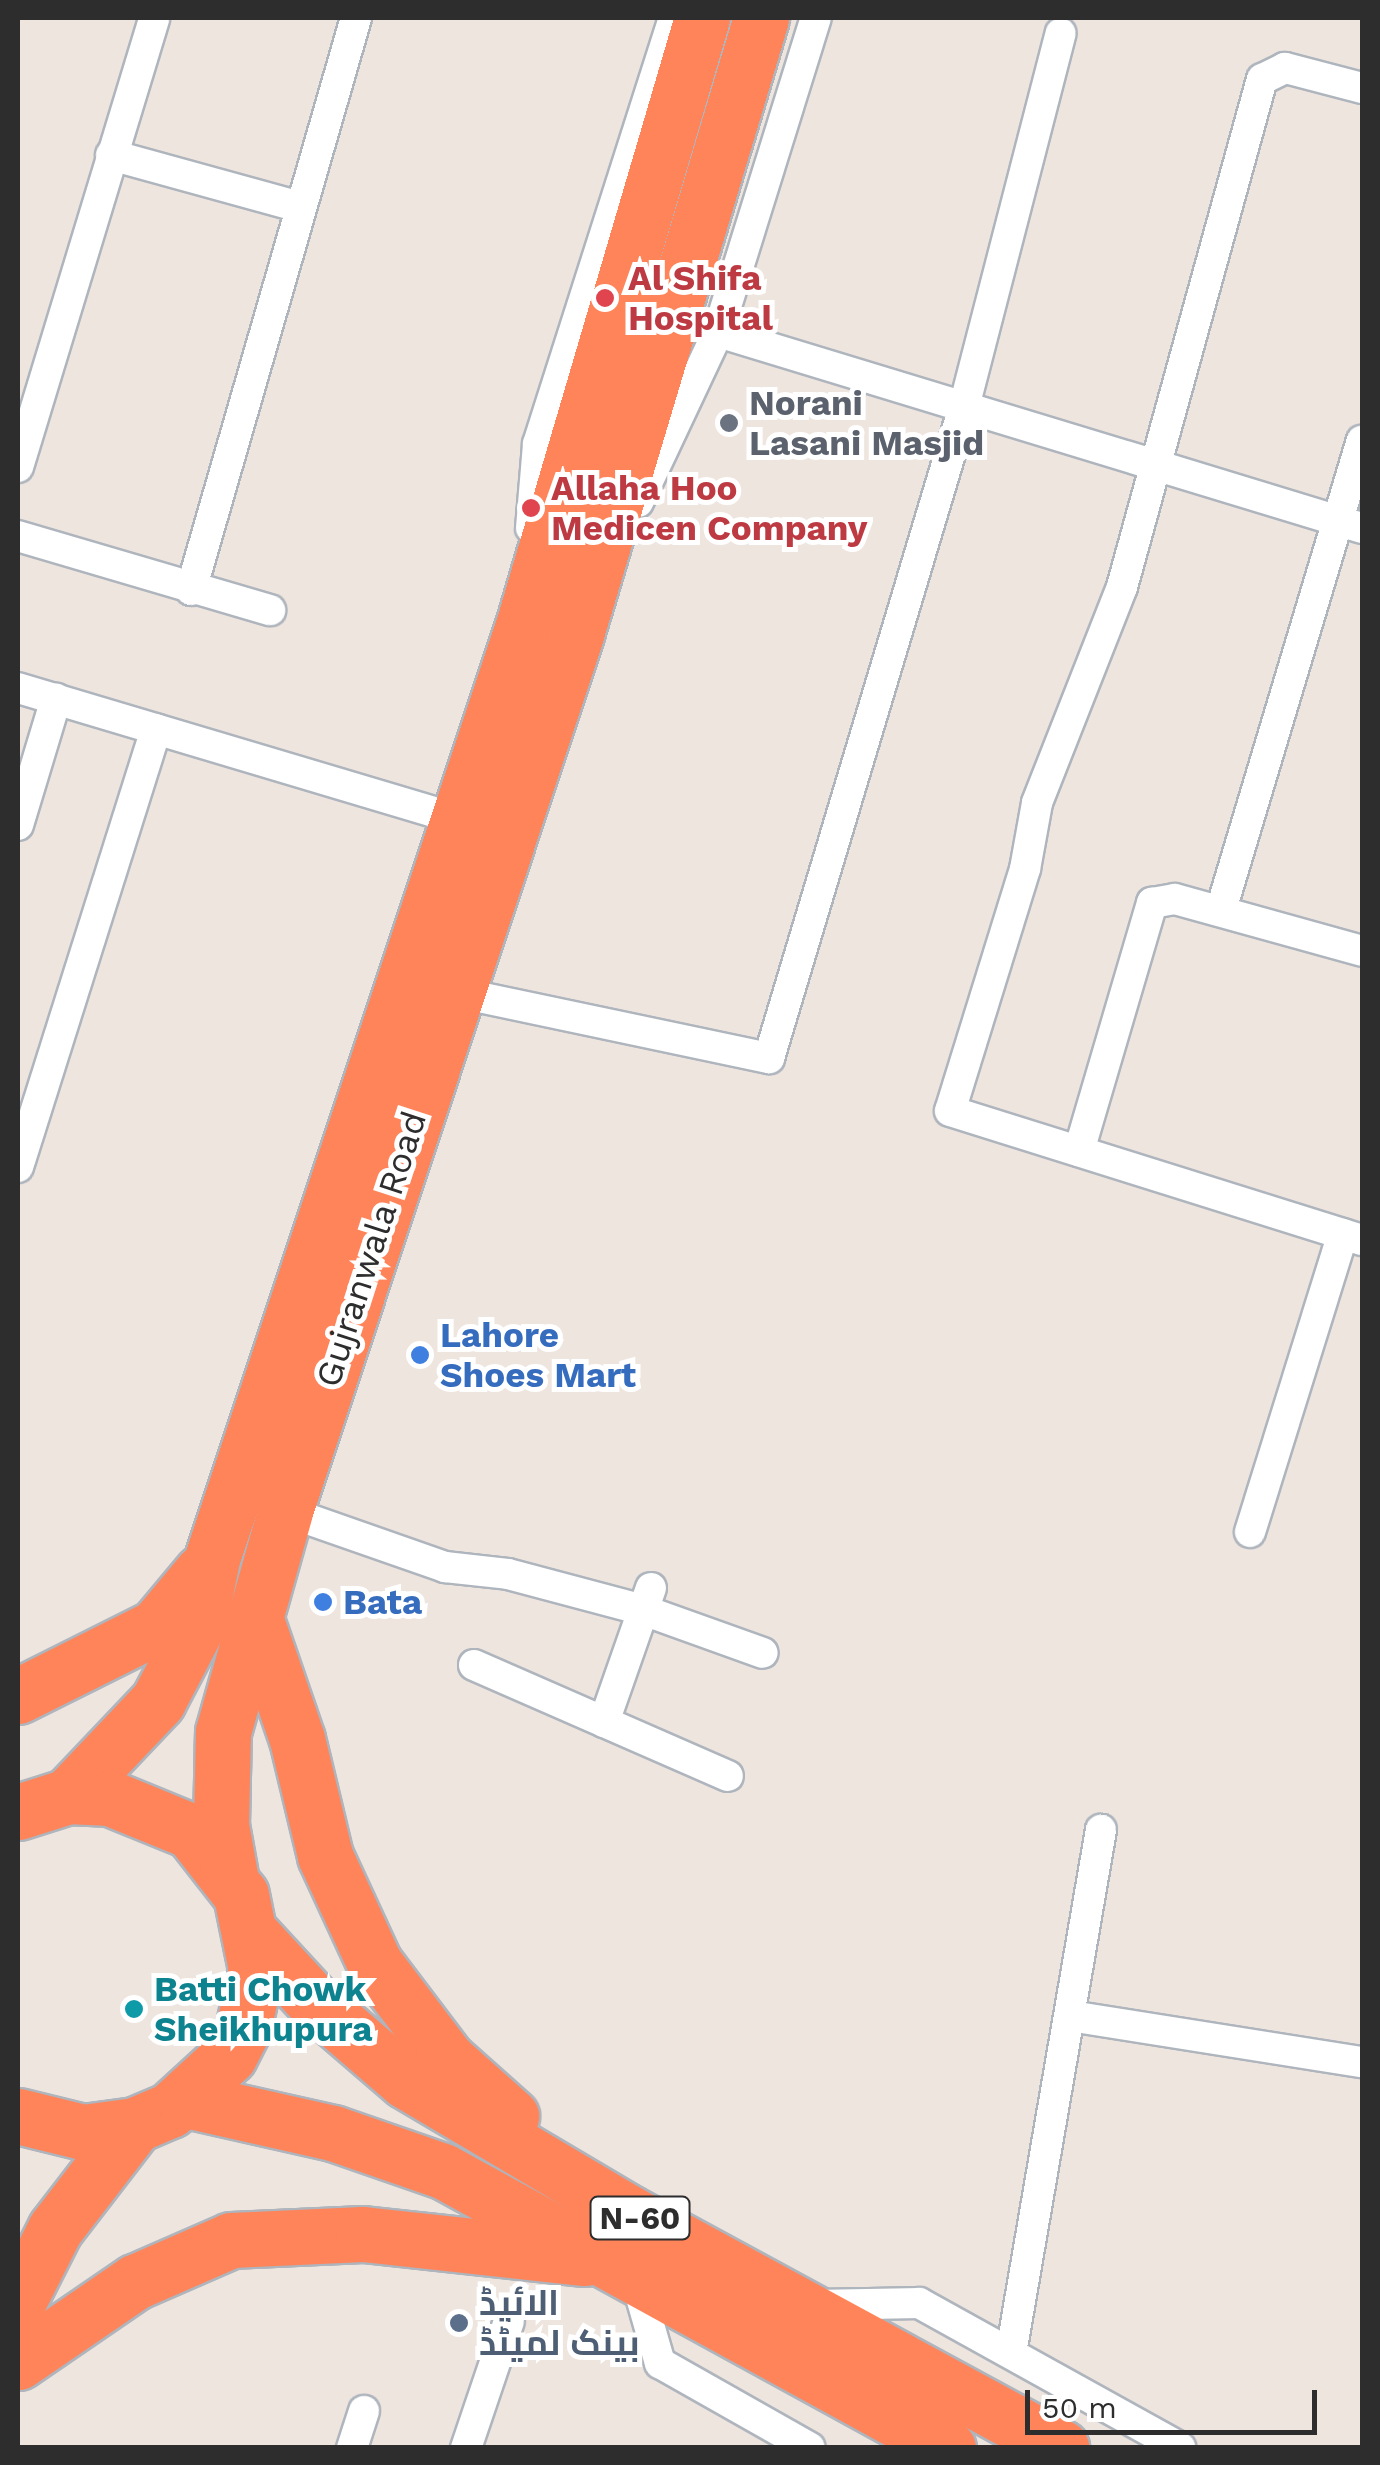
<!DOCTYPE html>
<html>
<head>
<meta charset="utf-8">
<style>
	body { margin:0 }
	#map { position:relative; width:1380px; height:2465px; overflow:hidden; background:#efe5df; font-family:"Work Sans",Cairo,sans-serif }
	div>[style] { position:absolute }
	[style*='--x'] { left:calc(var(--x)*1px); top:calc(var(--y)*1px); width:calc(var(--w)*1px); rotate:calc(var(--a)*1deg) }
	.roads { filter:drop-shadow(2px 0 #afb5bd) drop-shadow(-2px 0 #afb5bd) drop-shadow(0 2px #afb5bd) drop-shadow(0 -2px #afb5bd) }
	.street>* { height:30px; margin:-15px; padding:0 15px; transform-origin:15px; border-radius:15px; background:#fff }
	.highway>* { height:55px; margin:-27.5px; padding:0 27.5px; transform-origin:27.5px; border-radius:27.5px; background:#ff845a }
	.dots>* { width:28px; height:28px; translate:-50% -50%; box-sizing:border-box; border:5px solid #fff; border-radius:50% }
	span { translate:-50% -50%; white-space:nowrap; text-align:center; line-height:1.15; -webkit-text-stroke:10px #fff; paint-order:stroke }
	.shield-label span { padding:2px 8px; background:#fff; border:2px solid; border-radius:8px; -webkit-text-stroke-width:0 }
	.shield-label { font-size:32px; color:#2d2d2d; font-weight:700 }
	.health-label { font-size:35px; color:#be3a42; font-weight:700 }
	.left { translate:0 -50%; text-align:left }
	.worship-label { font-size:35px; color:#5b616d; font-weight:700 }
	.street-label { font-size:35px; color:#2d2d2d }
	.shop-label { font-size:35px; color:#366cbe; font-weight:700 }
	.culture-label { font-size:35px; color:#0d838f; font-weight:700 }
	.service-label { font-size:35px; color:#4e5e75; font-weight:700 }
	.frame { position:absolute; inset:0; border:20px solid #2d2d2d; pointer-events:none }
	.scale { position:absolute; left:1025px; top:2390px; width:292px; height:45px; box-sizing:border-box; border:5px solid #2d2d2d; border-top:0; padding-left:12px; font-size:30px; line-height:35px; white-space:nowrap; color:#2d2d2d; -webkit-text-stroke:8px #fff; paint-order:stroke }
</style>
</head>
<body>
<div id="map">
	<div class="roads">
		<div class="street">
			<i style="--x:1362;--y:88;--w:80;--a:-165.4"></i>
			<i style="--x:1285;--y:68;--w:25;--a:154"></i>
			<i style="--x:1262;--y:79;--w:527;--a:105.41"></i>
			<i style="--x:1122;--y:587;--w:232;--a:111.5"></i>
			<i style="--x:1037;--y:803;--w:67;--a:100.3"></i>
			<i style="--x:1025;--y:869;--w:253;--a:107.2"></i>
			<i style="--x:950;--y:1111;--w:432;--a:17.4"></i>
			<i style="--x:111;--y:155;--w:196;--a:15.4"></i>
			<i style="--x:718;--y:332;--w:673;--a:16.93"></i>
			<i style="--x:18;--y:467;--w:469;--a:-73.1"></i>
			<i style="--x:638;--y:502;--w:188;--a:-64.8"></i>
			<i style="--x:718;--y:332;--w:329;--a:-72.7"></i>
			<i style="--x:531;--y:528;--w:84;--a:-85.2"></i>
			<i style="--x:538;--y:444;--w:440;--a:-72.3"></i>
			<i style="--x:18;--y:536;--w:263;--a:16.4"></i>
			<i style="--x:191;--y:590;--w:595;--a:-73.91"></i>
			<i style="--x:18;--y:688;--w:458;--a:16.6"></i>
			<i style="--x:18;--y:825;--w:132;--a:-73.2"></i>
			<i style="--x:1221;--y:910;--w:490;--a:-73.3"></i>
			<i style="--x:455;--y:992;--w:321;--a:11.9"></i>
			<i style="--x:769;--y:1058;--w:680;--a:-73.32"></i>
			<i style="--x:964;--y:407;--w:386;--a:-75.5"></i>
			<i style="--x:1079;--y:1151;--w:259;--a:-73.6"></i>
			<i style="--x:1152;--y:903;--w:23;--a:-10"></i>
			<i style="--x:1175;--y:899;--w:194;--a:15.5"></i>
			<i style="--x:18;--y:1167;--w:459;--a:-72.5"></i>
			<i style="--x:285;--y:1511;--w:170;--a:19.3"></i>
			<i style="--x:445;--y:1567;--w:63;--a:6.3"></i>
			<i style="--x:508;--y:1574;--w:140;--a:14.9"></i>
			<i style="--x:643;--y:1610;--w:127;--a:19.7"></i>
			<i style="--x:1250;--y:1532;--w:312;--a:-72.7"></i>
			<i style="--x:474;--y:1665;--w:277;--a:23.6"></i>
			<i style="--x:604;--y:1722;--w:142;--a:-70.7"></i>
			<i style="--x:1070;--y:2016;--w:296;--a:9"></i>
			<i style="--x:635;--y:2276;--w:91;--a:74"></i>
			<i style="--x:660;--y:2363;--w:172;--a:29.5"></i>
			<i style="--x:816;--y:2305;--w:103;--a:-1.1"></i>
			<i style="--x:919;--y:2303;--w:299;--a:29"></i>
			<i style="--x:1011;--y:2353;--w:531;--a:-80.24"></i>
			<i style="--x:352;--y:2448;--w:39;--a:-72"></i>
			<i style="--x:466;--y:2448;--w:134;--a:-71.3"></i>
		</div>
		<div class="highway">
			<i style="--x:257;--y:1623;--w:123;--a:71"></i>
			<i style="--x:297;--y:1739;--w:120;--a:76.5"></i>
			<i style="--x:325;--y:1856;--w:119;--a:65.2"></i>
			<i style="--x:375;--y:1964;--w:119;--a:52.8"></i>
			<i style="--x:447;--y:2059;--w:86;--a:41.7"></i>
			<i style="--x:18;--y:1696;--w:154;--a:-26.6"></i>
			<i style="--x:156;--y:1627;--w:72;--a:-50.1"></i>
			<i style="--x:68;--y:1796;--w:131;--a:-46.5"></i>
			<i style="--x:158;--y:1701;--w:88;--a:-62.3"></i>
			<i style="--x:199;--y:1623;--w:65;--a:-78.5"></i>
			<i style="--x:212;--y:1559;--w:983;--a:-71.57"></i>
			<i style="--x:523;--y:626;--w:634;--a:-73.6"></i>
			<i style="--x:18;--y:1812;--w:52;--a:-17.7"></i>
			<i style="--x:68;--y:1796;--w:42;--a:2.7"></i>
			<i style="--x:110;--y:1798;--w:87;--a:22.2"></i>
			<i style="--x:191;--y:1831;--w:81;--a:52"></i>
			<i style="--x:241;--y:1895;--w:76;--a:78.5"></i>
			<i style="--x:256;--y:1969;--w:61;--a:102.2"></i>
			<i style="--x:243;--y:2029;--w:30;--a:117"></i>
			<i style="--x:229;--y:2056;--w:80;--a:137.5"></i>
			<i style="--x:170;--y:2110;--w:38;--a:157"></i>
			<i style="--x:135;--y:2125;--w:52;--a:172.3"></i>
			<i style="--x:83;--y:2132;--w:67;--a:-166.2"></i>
			<i style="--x:230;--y:1875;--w:51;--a:-100.2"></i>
			<i style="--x:221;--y:1825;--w:93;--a:-88.8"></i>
			<i style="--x:223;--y:1732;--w:230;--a:-74.3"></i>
			<i style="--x:285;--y:1511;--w:924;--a:-71.64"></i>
			<i style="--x:576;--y:634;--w:643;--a:-73.28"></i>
			<i style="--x:254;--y:1937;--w:88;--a:47.3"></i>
			<i style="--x:314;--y:2002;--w:121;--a:40.7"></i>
			<i style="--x:406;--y:2081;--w:259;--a:30.6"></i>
			<i style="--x:629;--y:2213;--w:492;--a:28.5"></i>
			<i style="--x:186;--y:2100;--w:151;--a:12.7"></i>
			<i style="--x:333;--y:2133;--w:116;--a:19.1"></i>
			<i style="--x:443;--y:2171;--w:576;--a:28.75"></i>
			<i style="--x:18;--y:2302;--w:82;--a:-63.1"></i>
			<i style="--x:55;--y:2229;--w:131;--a:-52.4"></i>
			<i style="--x:18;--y:2362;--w:142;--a:-34.4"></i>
			<i style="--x:135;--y:2282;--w:105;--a:-23.6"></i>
			<i style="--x:231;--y:2240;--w:132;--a:-2.6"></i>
			<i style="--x:363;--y:2234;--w:223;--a:6.2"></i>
		</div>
	</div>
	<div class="dots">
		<i style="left:605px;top:298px;background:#e0444e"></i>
		<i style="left:729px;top:423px;background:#6b7280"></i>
		<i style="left:531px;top:508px;background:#e0444e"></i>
		<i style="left:420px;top:1355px;background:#3f7fe0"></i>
		<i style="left:323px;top:1602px;background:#3f7fe0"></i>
		<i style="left:134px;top:2009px;background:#0f9aa8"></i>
		<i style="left:459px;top:2323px;background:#5c6f8a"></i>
	</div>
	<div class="shield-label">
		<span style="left:640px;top:2218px">N-60</span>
	</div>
	<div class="health-label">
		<span class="left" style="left:628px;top:298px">Al Shifa<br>Hospital</span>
		<span class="left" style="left:551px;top:508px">Allaha Hoo<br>Medicen Company</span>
	</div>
	<div class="worship-label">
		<span class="left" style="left:749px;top:423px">Norani<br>Lasani Masjid</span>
	</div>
	<div class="street-label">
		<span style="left:371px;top:1249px;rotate:-72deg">Gujranwala Road</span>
	</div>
	<div class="shop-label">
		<span class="left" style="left:440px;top:1355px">Lahore<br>Shoes Mart</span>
		<span class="left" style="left:343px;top:1602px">Bata</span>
	</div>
	<div class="culture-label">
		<span class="left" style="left:154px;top:2009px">Batti Chowk<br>Sheikhupura</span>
	</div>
	<div class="service-label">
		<span class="left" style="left:479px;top:2323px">الائیڈ<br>بینک لمیٹڈ</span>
	</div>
	<div class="frame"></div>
	<div class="scale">50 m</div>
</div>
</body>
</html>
